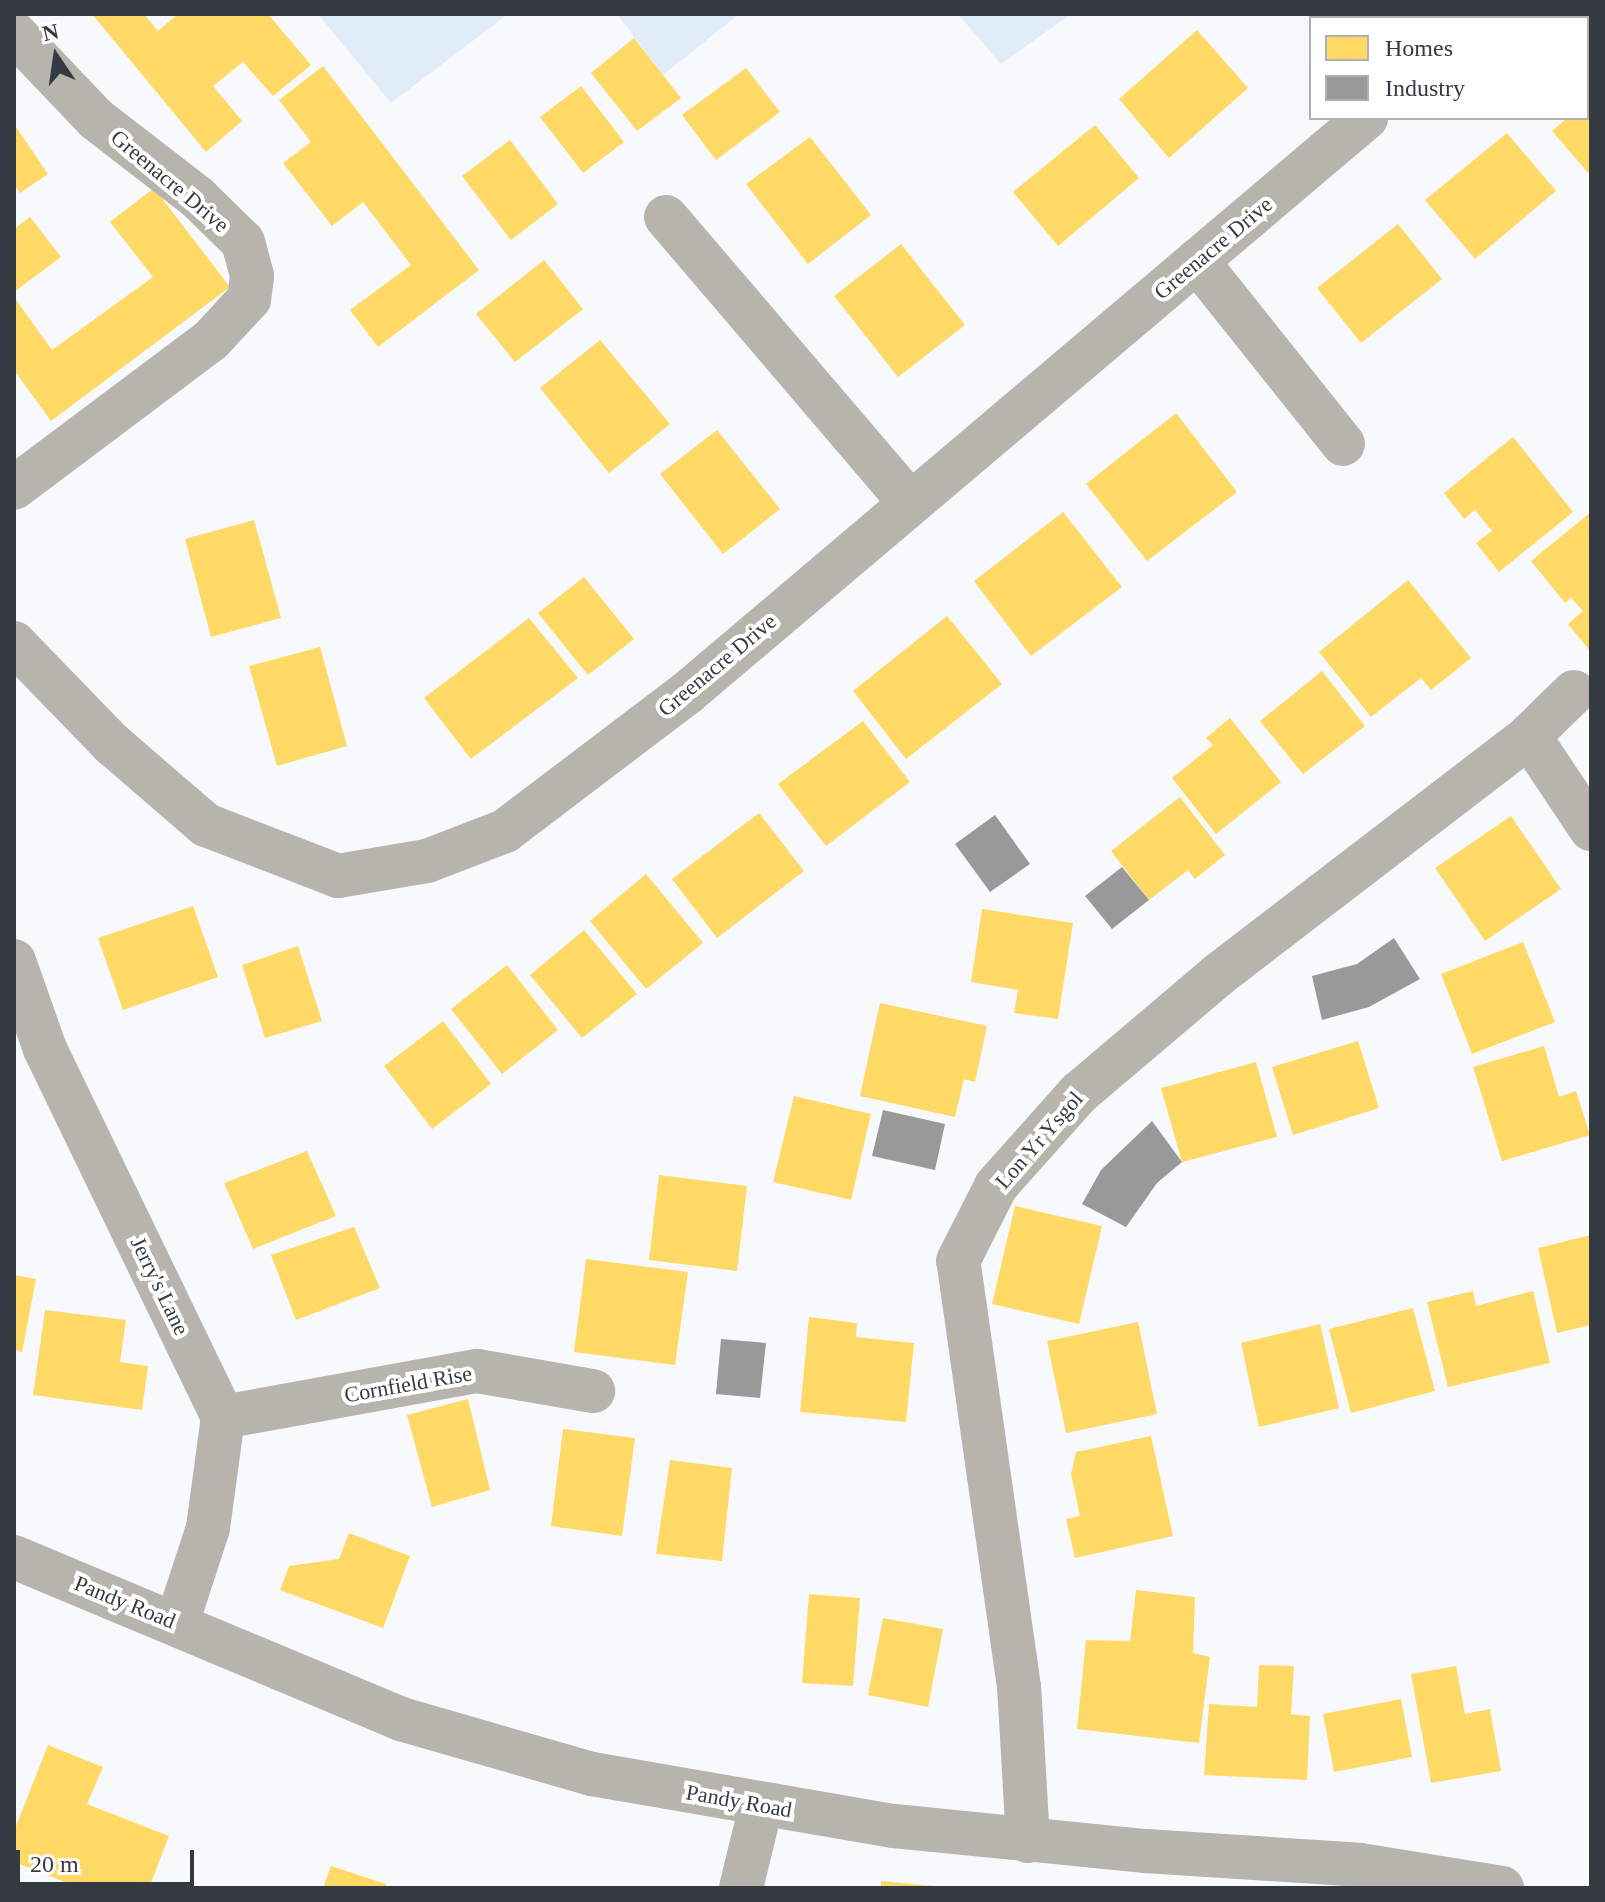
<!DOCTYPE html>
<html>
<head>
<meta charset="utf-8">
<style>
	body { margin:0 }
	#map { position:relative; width:1605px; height:1902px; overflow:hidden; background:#f7f9fc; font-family:"Times New Roman",serif }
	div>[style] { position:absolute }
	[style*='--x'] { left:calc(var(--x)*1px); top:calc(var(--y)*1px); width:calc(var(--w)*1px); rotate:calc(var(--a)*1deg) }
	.green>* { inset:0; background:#e0ecf8 }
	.homes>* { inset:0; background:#ffd966 }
	.industry>* { inset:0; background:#999 }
	.minor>* { height:44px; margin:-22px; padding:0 22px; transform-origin:22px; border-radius:22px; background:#b6b4ac }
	span { translate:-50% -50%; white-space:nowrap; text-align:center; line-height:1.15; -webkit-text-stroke:8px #fff; paint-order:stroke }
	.street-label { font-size:22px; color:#353a40 }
	.frame { position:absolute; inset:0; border:16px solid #353a40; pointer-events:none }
	.legend { position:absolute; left:1309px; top:16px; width:280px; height:104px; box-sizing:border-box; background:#fff; border:2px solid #aeb0b3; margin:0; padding:10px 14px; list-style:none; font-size:24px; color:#353a40 }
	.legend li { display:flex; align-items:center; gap:16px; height:40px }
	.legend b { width:40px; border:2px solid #aeb0b3 }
	.north { position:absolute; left:16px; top:16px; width:80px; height:80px; -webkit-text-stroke:6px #fff; paint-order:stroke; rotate:347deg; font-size:22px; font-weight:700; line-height:32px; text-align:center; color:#353a40 }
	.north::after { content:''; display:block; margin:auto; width:28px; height:36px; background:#353a40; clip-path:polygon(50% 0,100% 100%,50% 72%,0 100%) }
	.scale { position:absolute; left:16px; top:1850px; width:178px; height:36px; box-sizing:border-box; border:4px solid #353a40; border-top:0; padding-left:10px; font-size:24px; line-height:28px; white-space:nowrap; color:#353a40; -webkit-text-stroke:6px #fff; paint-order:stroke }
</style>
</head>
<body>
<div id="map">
	<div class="green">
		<i style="clip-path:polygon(318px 14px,508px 14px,391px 103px)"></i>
		<i style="clip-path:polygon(617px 14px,739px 14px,663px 75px)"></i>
		<i style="clip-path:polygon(958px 14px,1071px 14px,1001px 64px)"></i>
	</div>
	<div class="homes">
		<i style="clip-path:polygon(92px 14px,144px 14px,158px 31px,178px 14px,268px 14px,311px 65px,273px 96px,243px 62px,213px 86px,242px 121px,206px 152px)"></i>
		<i style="clip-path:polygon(1197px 30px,1248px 88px,1169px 158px,1119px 99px)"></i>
		<i style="clip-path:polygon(634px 38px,681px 98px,637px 131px,591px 73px)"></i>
		<i style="clip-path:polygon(323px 66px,479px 270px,378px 347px,350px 310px,411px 265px,363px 202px,332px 226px,283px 163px,311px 142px,279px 100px)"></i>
		<i style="clip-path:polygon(746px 68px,780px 112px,716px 160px,682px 115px)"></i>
		<i style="clip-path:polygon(581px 86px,624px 142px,583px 173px,540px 117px)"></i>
		<i style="clip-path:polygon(1591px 98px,1591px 176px,1552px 131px,1567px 118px,1587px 118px)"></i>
		<i style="clip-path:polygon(14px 124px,48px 174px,20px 193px,14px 184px)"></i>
		<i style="clip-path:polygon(1095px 125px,1139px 178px,1058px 246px,1013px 192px)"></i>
		<i style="clip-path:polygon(1507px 133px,1556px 191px,1475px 259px,1425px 200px)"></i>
		<i style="clip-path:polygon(810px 137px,871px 215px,808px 264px,746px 184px)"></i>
		<i style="clip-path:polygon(510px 140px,558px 204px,511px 240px,462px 176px)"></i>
		<i style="clip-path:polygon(154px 188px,230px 287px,51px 421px,14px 370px,14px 297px,52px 350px,153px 277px,110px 222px)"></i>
		<i style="clip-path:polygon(30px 217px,61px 257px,14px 292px,14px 229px)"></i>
		<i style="clip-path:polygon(1398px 224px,1442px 279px,1361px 343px,1317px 288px)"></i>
		<i style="clip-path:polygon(901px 244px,965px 325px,898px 377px,834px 296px)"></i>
		<i style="clip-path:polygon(544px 260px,583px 309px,515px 362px,476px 314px)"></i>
		<i style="clip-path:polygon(600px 340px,670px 424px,609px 473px,540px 388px)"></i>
		<i style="clip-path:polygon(1176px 413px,1237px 492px,1147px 561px,1086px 484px)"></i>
		<i style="clip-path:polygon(717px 430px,780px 509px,723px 554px,660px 474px)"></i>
		<i style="clip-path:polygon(1513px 437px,1573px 512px,1499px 572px,1476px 543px,1492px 531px,1475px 510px,1464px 519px,1444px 493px)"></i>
		<i style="clip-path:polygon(1063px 512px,1122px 587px,1031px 656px,974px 581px)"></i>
		<i style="clip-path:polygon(1591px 512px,1591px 652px,1568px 624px,1583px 611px,1571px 598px,1565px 603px,1531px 561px)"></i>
		<i style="clip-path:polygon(254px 520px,281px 618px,211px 637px,185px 539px)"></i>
		<i style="clip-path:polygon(584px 577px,634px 639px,588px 675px,538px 613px)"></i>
		<i style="clip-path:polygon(1408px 580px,1471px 658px,1431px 690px,1421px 678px,1371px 717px,1319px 652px)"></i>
		<i style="clip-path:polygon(947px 616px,1002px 684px,906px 759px,853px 691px)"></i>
		<i style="clip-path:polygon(529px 618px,578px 678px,471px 759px,424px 698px)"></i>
		<i style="clip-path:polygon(320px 647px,347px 746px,277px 766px,249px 666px)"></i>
		<i style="clip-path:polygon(1322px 671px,1365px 726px,1303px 774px,1260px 721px)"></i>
		<i style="clip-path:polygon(1230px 718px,1281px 782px,1216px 834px,1172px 778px,1213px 745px,1206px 738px)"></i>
		<i style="clip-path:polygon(863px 721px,910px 782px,826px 846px,778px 784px)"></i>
		<i style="clip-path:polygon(1180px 797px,1225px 855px,1195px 879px,1188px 870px,1149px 900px,1111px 851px)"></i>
		<i style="clip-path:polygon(759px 813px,804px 871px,717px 938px,672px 879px)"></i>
		<i style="clip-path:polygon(1511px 816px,1561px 889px,1485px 941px,1435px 868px)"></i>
		<i style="clip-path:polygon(646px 874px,703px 943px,646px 989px,590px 921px)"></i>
		<i style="clip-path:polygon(193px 906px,218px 977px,123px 1010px,98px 938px)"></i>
		<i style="clip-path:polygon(982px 909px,1073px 923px,1058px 1019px,1014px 1013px,1018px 990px,971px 982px)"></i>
		<i style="clip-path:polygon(584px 930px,637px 994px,582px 1038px,530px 975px)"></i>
		<i style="clip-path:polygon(1523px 942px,1555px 1022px,1472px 1054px,1441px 974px)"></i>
		<i style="clip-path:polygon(298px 946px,322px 1021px,265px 1038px,242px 965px)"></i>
		<i style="clip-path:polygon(507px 965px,558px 1030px,502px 1074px,451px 1009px)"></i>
		<i style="clip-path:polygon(880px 1003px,987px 1026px,975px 1082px,964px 1079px,955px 1117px,860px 1096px)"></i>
		<i style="clip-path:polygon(443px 1021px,491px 1084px,432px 1129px,384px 1066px)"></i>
		<i style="clip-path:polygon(1358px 1041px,1379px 1108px,1293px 1135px,1272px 1067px)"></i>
		<i style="clip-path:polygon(1544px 1046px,1559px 1097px,1576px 1091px,1590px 1135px,1502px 1161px,1473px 1067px)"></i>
		<i style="clip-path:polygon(1256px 1062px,1277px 1137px,1182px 1162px,1161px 1088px)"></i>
		<i style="clip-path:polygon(794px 1096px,871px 1114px,851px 1200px,773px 1182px)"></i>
		<i style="clip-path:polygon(307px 1151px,336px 1216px,253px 1249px,224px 1183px)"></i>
		<i style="clip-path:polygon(659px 1175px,747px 1186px,737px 1271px,649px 1260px)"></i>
		<i style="clip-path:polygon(1015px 1206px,1102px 1226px,1079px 1324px,992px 1304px)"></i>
		<i style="clip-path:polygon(354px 1227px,380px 1288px,296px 1320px,271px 1255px)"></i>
		<i style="clip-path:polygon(1591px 1235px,1591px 1325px,1557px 1333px,1538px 1248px)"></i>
		<i style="clip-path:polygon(586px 1259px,688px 1272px,675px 1365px,574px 1352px)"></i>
		<i style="clip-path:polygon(14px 1275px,36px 1279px,22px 1352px,14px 1350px)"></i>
		<i style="clip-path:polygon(1473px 1291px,1476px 1306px,1533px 1291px,1550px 1363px,1448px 1387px,1427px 1302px)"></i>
		<i style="clip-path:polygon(1413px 1308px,1435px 1391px,1351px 1413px,1329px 1329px)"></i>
		<i style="clip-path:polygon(45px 1310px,126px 1320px,120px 1362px,148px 1366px,142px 1410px,33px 1395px)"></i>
		<i style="clip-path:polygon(809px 1317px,857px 1323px,856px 1337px,914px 1343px,906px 1422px,800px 1412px)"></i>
		<i style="clip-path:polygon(1138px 1322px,1157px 1414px,1066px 1433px,1047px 1341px)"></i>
		<i style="clip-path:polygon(1320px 1324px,1339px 1408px,1259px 1427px,1241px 1343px)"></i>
		<i style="clip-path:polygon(468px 1399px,490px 1490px,432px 1507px,407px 1415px)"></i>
		<i style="clip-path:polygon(563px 1429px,635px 1438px,622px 1536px,551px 1526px)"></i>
		<i style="clip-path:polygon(1151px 1436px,1173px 1536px,1075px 1558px,1066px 1519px,1080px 1516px,1071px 1474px,1076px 1452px)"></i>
		<i style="clip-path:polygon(670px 1460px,732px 1468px,722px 1561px,656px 1554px)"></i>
		<i style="clip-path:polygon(349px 1533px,410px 1556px,383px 1628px,280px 1590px,289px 1566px,339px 1559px)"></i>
		<i style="clip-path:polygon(1136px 1590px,1195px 1597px,1193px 1653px,1210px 1657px,1199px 1743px,1077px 1729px,1086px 1640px,1130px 1641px)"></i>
		<i style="clip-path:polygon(809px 1594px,860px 1598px,853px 1686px,802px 1683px)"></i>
		<i style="clip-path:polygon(883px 1618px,943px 1629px,928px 1707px,868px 1695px)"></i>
		<i style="clip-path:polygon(1259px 1665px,1294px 1666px,1291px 1714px,1310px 1716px,1307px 1780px,1204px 1775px,1209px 1704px,1257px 1707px)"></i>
		<i style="clip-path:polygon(1456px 1666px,1465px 1714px,1490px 1709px,1501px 1771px,1431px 1783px,1411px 1674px)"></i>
		<i style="clip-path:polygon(1401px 1699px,1412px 1757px,1334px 1772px,1323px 1714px)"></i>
		<i style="clip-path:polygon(48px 1745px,103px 1767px,87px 1804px,169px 1836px,149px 1888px,80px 1888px,14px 1862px,14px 1831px)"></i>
		<i style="clip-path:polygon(331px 1866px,386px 1884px,385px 1888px,323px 1888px)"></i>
		<i style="clip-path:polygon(881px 1881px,934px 1886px,934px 1888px,881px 1888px)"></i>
	</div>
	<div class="industry">
		<i style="clip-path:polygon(995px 815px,1030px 864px,990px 892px,955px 844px)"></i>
		<i style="clip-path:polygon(1122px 867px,1149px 900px,1112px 929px,1085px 896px)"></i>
		<i style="clip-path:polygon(1394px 938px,1420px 979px,1369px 1007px,1322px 1020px,1312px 976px,1357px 964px)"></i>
		<i style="clip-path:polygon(883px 1110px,945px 1124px,935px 1170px,872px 1156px)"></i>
		<i style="clip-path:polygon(1152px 1121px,1182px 1162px,1157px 1183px,1126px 1227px,1082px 1204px,1101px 1170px)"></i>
		<i style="clip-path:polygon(721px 1339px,766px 1343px,760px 1398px,716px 1394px)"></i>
	</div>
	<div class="minor">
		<i style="--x:1487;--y:18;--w:6;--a:-39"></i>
		<i style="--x:14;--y:33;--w:119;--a:46.4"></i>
		<i style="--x:96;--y:119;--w:128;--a:37.7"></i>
		<i style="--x:197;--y:197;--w:64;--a:44.4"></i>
		<i style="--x:243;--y:242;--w:35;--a:75"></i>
		<i style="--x:252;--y:276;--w:23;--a:97"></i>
		<i style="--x:249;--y:299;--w:56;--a:132.8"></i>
		<i style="--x:211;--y:340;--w:246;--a:143.1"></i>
		<i style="--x:666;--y:217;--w:375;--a:49.5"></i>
		<i style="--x:1197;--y:261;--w:234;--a:51.4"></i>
		<i style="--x:14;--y:643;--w:141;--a:45.9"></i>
		<i style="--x:112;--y:744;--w:124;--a:40.8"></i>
		<i style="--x:206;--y:825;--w:142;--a:21.1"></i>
		<i style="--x:338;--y:876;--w:90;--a:-9.6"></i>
		<i style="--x:427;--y:861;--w:84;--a:-21"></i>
		<i style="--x:505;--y:831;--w:228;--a:-37.2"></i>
		<i style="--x:687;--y:693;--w:890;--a:-40.26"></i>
		<i style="--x:1529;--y:736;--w:112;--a:56.3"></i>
		<i style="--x:14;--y:961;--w:93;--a:70.6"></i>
		<i style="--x:45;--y:1049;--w:409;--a:64.2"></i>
		<i style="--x:223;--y:1417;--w:112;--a:97.7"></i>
		<i style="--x:208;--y:1528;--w:100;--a:108.1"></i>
		<i style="--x:223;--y:1417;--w:258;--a:-10.3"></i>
		<i style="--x:477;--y:1371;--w:118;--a:9.8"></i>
		<i style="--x:14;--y:1557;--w:420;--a:22.7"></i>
		<i style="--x:401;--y:1719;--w:199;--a:16.1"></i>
		<i style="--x:592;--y:1774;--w:306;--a:9.8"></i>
		<i style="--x:894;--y:1826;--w:253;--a:5.7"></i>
		<i style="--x:1146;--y:1851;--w:214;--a:3.7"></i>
		<i style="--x:1360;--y:1865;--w:144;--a:9.2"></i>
		<i style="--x:1028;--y:1841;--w:154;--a:-93.3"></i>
		<i style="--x:1019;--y:1687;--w:430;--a:-98.1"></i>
		<i style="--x:958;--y:1261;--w:84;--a:-63.1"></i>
		<i style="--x:996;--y:1186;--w:125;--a:-48.3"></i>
		<i style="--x:1079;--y:1093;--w:182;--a:-40.3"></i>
		<i style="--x:1218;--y:975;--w:392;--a:-37.5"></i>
		<i style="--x:1529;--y:736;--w:63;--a:-44.4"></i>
		<i style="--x:741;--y:1888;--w:84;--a:-76.3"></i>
	</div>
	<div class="street-label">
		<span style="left:170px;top:181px;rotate:40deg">Greenacre Drive</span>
		<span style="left:1213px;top:248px;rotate:-40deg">Greenacre Drive</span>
		<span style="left:717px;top:665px;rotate:-40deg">Greenacre Drive</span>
		<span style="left:1039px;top:1140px;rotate:-49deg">Lon Yr Ysgol</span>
		<span style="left:160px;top:1286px;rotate:64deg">Jerry's Lane</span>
		<span style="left:408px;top:1384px;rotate:-10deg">Cornfield Rise</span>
		<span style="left:125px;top:1602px;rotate:22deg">Pandy Road</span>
		<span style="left:739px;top:1801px;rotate:10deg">Pandy Road</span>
	</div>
	<div class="frame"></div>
	<ul class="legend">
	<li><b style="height:22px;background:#ffd966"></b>Homes</li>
	<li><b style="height:22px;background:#999"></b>Industry</li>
	</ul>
	<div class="north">N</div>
	<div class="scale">20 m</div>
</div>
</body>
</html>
